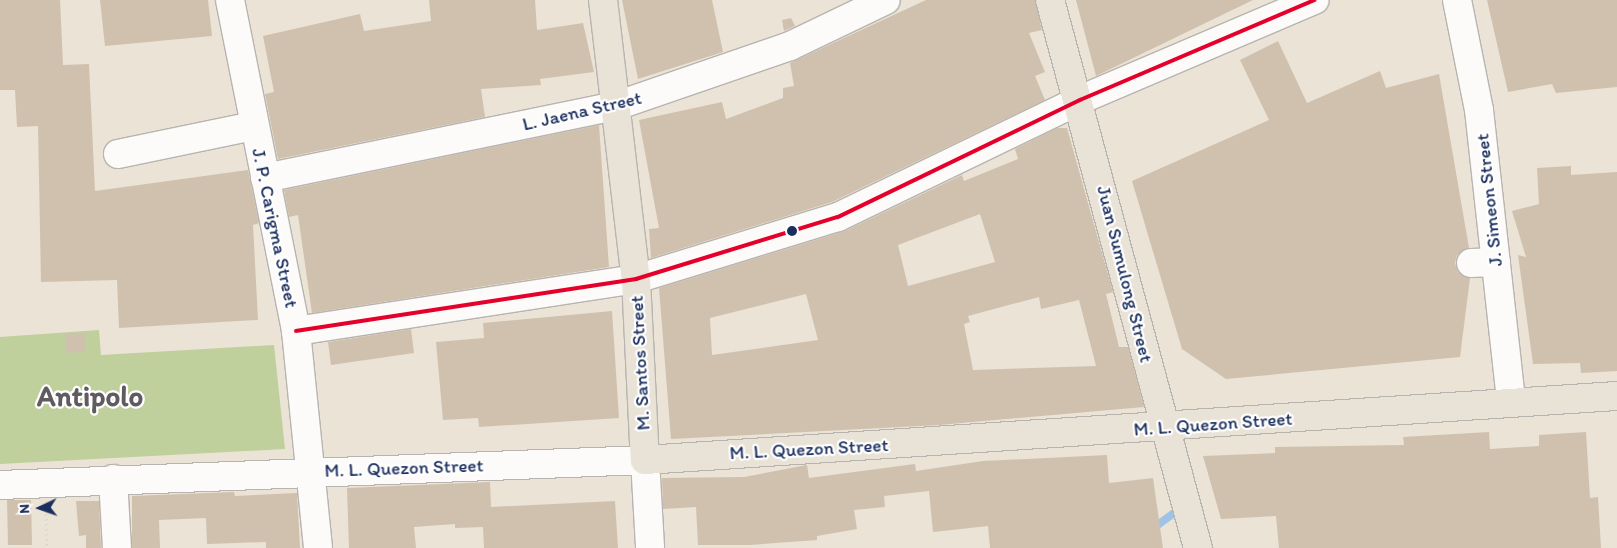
<!DOCTYPE html>
<html>
<head>
<meta charset="utf-8">
<style>
	body { margin:0 }
	#map { position:relative; width:1617px; height:548px; overflow:hidden; background:#ebe3d6; font-family:Itim,sans-serif }
	div>[style] { position:absolute }
	[style*='--x'] { left:calc(var(--x)*1px); top:calc(var(--y)*1px); width:calc(var(--w)*1px); rotate:calc(var(--a)*1deg) }
	.green>* { inset:0; background:#bfd09c }
	.stream>* { height:8px; margin:-4px; padding:0 4px; transform-origin:4px; border-radius:4px; background:#9fc3e6 }
	.building>* { inset:0; background:#d0c1ae }
	.path>* { height:3px; margin-top:-1.5px; transform-origin:0; background:repeating-linear-gradient(90deg,#d5d4d3 0 1px,transparent 0 5px) }
	.roads { filter:drop-shadow(1px 0 #b7b4b0) drop-shadow(-1px 0 #b7b4b0) drop-shadow(0 1px #b7b4b0) drop-shadow(0 -1px #b7b4b0) }
	.minor>* { height:28px; margin:-14px; padding:0 14px; transform-origin:14px; border-radius:14px; background:#fcfbf9 }
	.major>* { height:28px; margin:-14px; padding:0 14px; transform-origin:14px; border-radius:14px; background:#e9e2d6 }
	.bus-1>* { height:4px; margin:-2px; padding:0 2px; transform-origin:2px; border-radius:2px; background:#e4002b }
	.dots>* { width:14px; height:14px; translate:-50% -50%; box-sizing:border-box; border:2px solid #fff; border-radius:50% }
	span { translate:-50% -50%; white-space:nowrap; text-align:center; line-height:1.15; -webkit-text-stroke:4.5px #fff; paint-order:stroke }
	.street-label { font-size:19px; color:#1b2f5e }
	.town-label { font-size:29px; color:#605b61; font-weight:700 }
	.north { position:absolute; left:15px; top:483px; width:50px; height:50px; -webkit-text-stroke:4px #fff; paint-order:stroke; rotate:267deg; font-size:14px; font-weight:700; line-height:20px; text-align:center; color:#1b2f5e }
	.north::after { content:''; display:block; margin:auto; width:18px; height:22px; background:#1b2f5e; clip-path:polygon(50% 0,100% 100%,50% 72%,0 100%) }
</style>
</head>
<body>
<div id="map">
	<div class="green">
		<i style="clip-path:polygon(99px 330px,101px 355px,274px 345px,285px 449px,0 464px,0 337px)"></i>
	</div>
	<div class="stream">
		<i style="--x:1152;--y:529;--w:31;--a:-36"></i>
	</div>
	<div class="building">
		<i style="clip-path:polygon(0 0,60px 0,63px 65px,89px 64px,95px 191px,248px 170px,259px 223px,253px 225px,258px 320px,119px 328px,117px 280px,41px 282px,38px 126px,17px 127px,15px 90px,0 90px)"></i>
		<i style="clip-path:polygon(100px 0,208px 0,212px 36px,105px 46px)"></i>
		<i style="clip-path:polygon(429px 0,535px 0,537px 30px,583px 23px,594px 72px,540px 79px,541px 85px,481px 89px,485px 117px,278px 159px,265px 94px,274px 92px,263px 36px,360px 14px,364px 31px,431px 21px)"></i>
		<i style="clip-path:polygon(622px 0,712px 0,723px 52px,638px 79px)"></i>
		<i style="clip-path:polygon(926px 0,1035px 0,1042px 30px,1029px 33px,1045px 72px,1035px 76px,1045px 100px,832px 202px,651px 258px,649px 229px,659px 228px,639px 120px,722px 102px,726px 119px,783px 98px,783px 88px,794px 86px,790px 63px)"></i>
		<i style="clip-path:polygon(1076px 0,1253px 0,1096px 76px)"></i>
		<i style="clip-path:polygon(1487px 0,1617px 0,1617px 87px,1556px 93px,1552px 84px,1508px 92px)"></i>
		<i style="clip-path:polygon(791px 18px,795px 26px,784px 31px,782px 20px)"></i>
		<i style="clip-path:polygon(1278px 41px,1307px 103px,1380px 71px,1386px 88px,1439px 74px,1469px 248px,1457px 255px,1455px 263px,1458px 272px,1470px 278px,1460px 357px,1226px 379px,1182px 349px,1132px 181px,1269px 120px,1240px 60px)"></i>
		<i style="clip-path:polygon(599px 125px,609px 267px,312px 313px,298px 215px,289px 217px,284px 190px)"></i>
		<i style="clip-path:polygon(evenodd,1057px 128px,1067px 128px,1113px 292px,1106px 294px,1119px 347px,1128px 347px,1144px 407px,939px 425px,671px 439px,659px 288px,845px 231px,962px 175px,964px 181px,1018px 159px,1015px 149px,1057px 128px,980px 214px,995px 262px,908px 286px,898px 245px,980px 214px,1057px 128px,806px 294px,818px 340px,712px 355px,710px 318px,806px 294px,1057px 128px,1039px 297px,1041px 309px,1079px 300px,1096px 366px,973px 370px,964px 324px,970px 322px,968px 316px,1039px 297px)"></i>
		<i style="clip-path:polygon(1571px 166px,1571px 175px,1617px 172px,1617px 371px,1581px 373px,1580px 363px,1533px 364px,1518px 255px,1526px 257px,1512px 211px,1539px 204px,1537px 168px)"></i>
		<i style="clip-path:polygon(612px 311px,619px 418px,479px 427px,478px 418px,443px 420px,436px 342px,484px 338px,483px 323px)"></i>
		<i style="clip-path:polygon(411px 329px,414px 353px,331px 365px,328px 342px)"></i>
		<i style="clip-path:polygon(65px 333px,85px 333px,85px 352px,66px 353px)"></i>
		<i style="clip-path:polygon(1489px 432px,1490px 449px,1539px 446px,1539px 435px,1586px 432px,1590px 498px,1598px 497px,1601px 548px,1279px 548px,1276px 516px,1221px 519px,1203px 456px,1275px 453px,1275px 447px,1404px 445px,1403px 437px)"></i>
		<i style="clip-path:polygon(1107px 455px,1109px 483px,1153px 478px,1163px 548px,990px 548px,988px 526px,933px 532px,929px 491px,884px 496px,885px 507px,854px 510px,857px 529px,817px 536px,817px 540px,750px 545px,698px 545px,696px 507px,663px 509px,662px 478px,744px 477px,807px 465px,809px 478px,915px 464px,916px 471px,983px 461px)"></i>
		<i style="clip-path:polygon(490px 482px,491px 507px,615px 501px,618px 548px,484px 548px,483px 527px,455px 528px,455px 524px,414px 527px,416px 548px,349px 548px,347px 488px)"></i>
		<i style="clip-path:polygon(234px 492px,235px 496px,297px 493px,300px 548px,266px 548px,266px 542px,207px 544px,206px 518px,159px 520px,160px 548px,132px 548px,132px 496px)"></i>
		<i style="clip-path:polygon(7px 500px,31px 500px,32px 545px,8px 545px)"></i>
		<i style="clip-path:polygon(76px 501px,99px 501px,101px 548px,86px 548px,86px 535px,79px 536px)"></i>
	</div>
	<div class="path">
		<i style="--x:46;--y:509;--w:39;--a:89"></i>
	</div>
	<div class="roads">
		<div class="minor">
			<i style="--x:230;--y:0;--w:338;--a:78.7"></i>
			<i style="--x:296;--y:331;--w:218;--a:84.2"></i>
			<i style="--x:1457;--y:0;--w:112;--a:78.7"></i>
			<i style="--x:1479;--y:110;--w:294;--a:83.7"></i>
			<i style="--x:118;--y:154;--w:138;--a:-11.7"></i>
			<i style="--x:265;--y:178;--w:358;--a:-11.6"></i>
			<i style="--x:616;--y:106;--w:184;--a:-19"></i>
			<i style="--x:790;--y:46;--w:106;--a:-25.6"></i>
			<i style="--x:1471;--y:263;--w:25;--a:-2"></i>
			<i style="--x:296;--y:331;--w:344;--a:-8.7"></i>
			<i style="--x:636;--y:279;--w:211;--a:-17.1"></i>
			<i style="--x:838;--y:217;--w:269;--a:-25.8"></i>
			<i style="--x:1080;--y:100;--w:255;--a:-23.1"></i>
			<i style="--x:113;--y:479;--w:69;--a:86.7"></i>
			<i style="--x:0;--y:485;--w:645;--a:-2.22"></i>
			<i style="--x:645;--y:460;--w:88;--a:86.7"></i>
		</div>
		<div class="major">
			<i style="--x:603;--y:0;--w:281;--a:83.3"></i>
			<i style="--x:636;--y:279;--w:181;--a:87.2"></i>
			<i style="--x:645;--y:460;--w:974;--a:-3.77"></i>
			<i style="--x:1050;--y:0;--w:568;--a:74.89"></i>
		</div>
	</div>
	<div class="bus-1">
		<i style="--x:296;--y:331;--w:344;--a:-8.7"></i>
		<i style="--x:636;--y:279;--w:211;--a:-17.1"></i>
		<i style="--x:838;--y:217;--w:269;--a:-25.8"></i>
		<i style="--x:1080;--y:100;--w:255;--a:-23.1"></i>
	</div>
	<div class="dots">
		<i style="left:792px;top:231px;background:#1b2f5e"></i>
	</div>
	<div class="street-label">
		<span style="left:582px;top:111px;rotate:-13deg">L. Jaena Street</span>
		<span style="left:1489px;top:200px;rotate:-96deg">J. Simeon Street</span>
		<span style="left:275px;top:228px;rotate:78deg">J. P. Carigma Street</span>
		<span style="left:1125px;top:274px;rotate:76deg">Juan Sumulong Street</span>
		<span style="left:640px;top:363px;rotate:-93deg">M. Santos Street</span>
		<span style="left:1213px;top:424px;rotate:-4deg">M. L. Quezon Street</span>
		<span style="left:809px;top:449px;rotate:-3deg">M. L. Quezon Street</span>
		<span style="left:404px;top:468px;rotate:-2deg">M. L. Quezon Street</span>
	</div>
	<div class="town-label">
		<span style="left:90px;top:396px">Antipolo</span>
	</div>
	<div class="north">N</div>
</div>
</body>
</html>
